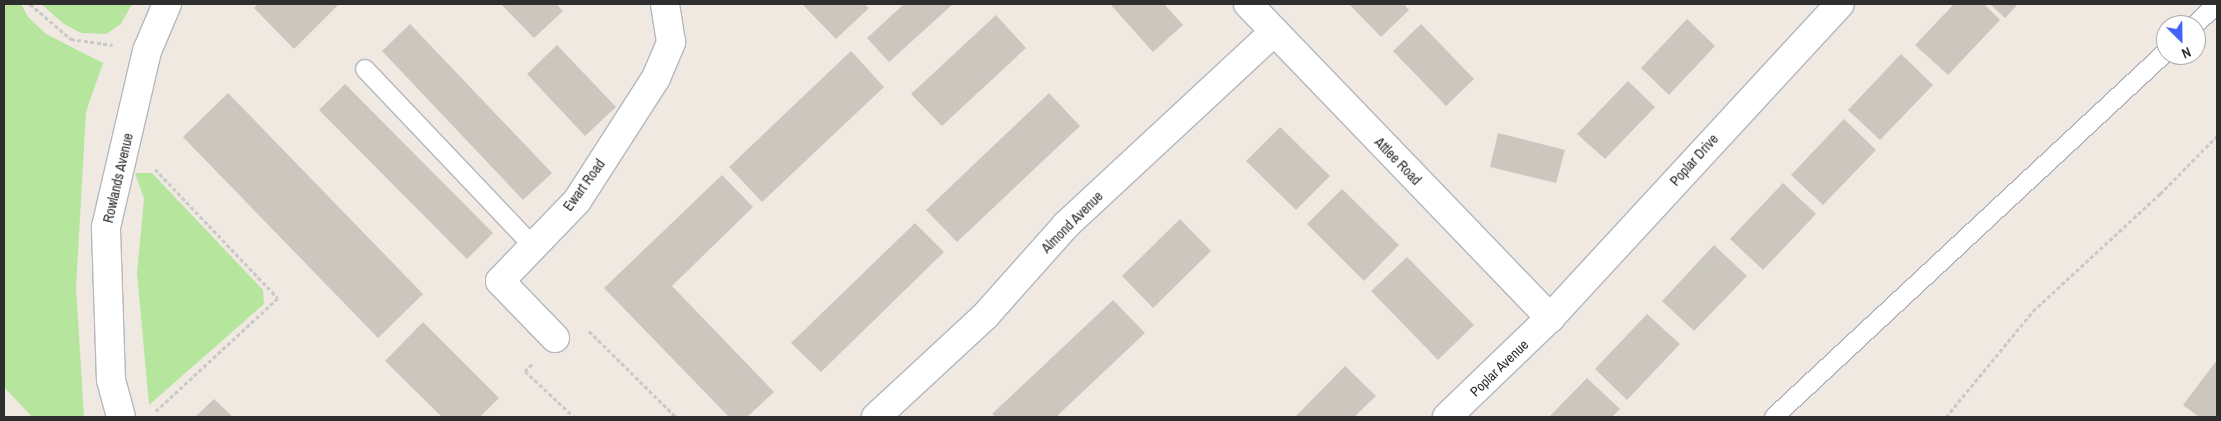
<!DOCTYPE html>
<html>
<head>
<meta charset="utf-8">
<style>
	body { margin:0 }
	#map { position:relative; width:2221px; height:421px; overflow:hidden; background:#efe9e1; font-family:"Archivo Narrow",sans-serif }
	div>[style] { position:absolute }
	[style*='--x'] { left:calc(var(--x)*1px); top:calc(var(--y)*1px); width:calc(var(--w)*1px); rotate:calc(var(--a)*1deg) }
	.green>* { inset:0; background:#b6e59e }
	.building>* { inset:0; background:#cbc7bf }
	.path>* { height:3px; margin-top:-1.5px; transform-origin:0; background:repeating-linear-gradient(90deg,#c9c9c9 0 4px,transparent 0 6.5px) }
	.roads { filter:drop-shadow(1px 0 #b4b7c1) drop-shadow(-1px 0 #b4b7c1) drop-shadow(0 1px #b4b7c1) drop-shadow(0 -1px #b4b7c1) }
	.lane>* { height:18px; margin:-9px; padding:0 9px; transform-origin:9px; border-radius:9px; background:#fff }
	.street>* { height:28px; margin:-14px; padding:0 14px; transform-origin:14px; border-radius:14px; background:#fff }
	span { translate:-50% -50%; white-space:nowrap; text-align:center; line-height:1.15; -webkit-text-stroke:4px #fff; paint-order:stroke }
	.street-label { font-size:14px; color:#2e2e2e }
	.frame { position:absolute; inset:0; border:5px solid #2e2e2e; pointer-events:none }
	.north { position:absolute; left:2156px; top:15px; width:50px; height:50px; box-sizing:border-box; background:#fff; border:1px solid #ababab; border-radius:50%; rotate:157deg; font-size:14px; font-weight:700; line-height:20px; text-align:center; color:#2e2e2e }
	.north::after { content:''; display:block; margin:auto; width:18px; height:22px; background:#4264fb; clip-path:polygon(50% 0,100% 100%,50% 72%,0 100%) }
</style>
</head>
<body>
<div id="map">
	<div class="green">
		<i style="clip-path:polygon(4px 4px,21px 4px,28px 17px,46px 34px,103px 63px,86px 112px,76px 287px,84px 417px,32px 417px,4px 387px)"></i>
		<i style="clip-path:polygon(41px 4px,132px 4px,121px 24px,106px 34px,81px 33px,64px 24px)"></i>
		<i style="clip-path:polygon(135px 173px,152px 173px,263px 290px,264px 304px,149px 405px,137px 273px,144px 199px)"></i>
	</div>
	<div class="building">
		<i style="clip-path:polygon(258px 4px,339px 4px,294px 49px,254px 8px)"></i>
		<i style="clip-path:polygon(501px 4px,556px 4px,563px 11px,534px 38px)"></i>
		<i style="clip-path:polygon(802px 4px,864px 4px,869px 8px,836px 39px)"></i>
		<i style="clip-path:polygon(904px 4px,953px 4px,889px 62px,867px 38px)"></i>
		<i style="clip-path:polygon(1110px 4px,1164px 4px,1183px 25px,1153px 52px)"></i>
		<i style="clip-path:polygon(1349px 4px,1404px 4px,1409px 10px,1381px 37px)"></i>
		<i style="clip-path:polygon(1954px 4px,1984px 4px,2000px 20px,1948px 75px,1915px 45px)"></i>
		<i style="clip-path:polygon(1990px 4px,2018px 4px,2005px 18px)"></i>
		<i style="clip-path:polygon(996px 15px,1026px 48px,942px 126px,911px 94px)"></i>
		<i style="clip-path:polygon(1687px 19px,1715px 46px,1669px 95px,1641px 68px)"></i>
		<i style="clip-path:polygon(410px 24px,552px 173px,523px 200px,382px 51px)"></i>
		<i style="clip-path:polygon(1421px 24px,1474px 79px,1446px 106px,1393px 51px)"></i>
		<i style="clip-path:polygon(557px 45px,616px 107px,585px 136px,527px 74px)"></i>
		<i style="clip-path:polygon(851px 51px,884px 87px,762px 202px,729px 167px)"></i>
		<i style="clip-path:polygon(1901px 54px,1933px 85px,1880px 140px,1848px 110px)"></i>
		<i style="clip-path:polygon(1628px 81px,1655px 107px,1605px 159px,1577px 134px)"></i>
		<i style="clip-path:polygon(345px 84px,493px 233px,467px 259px,319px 110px)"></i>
		<i style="clip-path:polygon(228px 93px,423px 294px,378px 338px,183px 137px)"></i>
		<i style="clip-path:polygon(1049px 93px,1080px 126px,957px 242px,926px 210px)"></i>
		<i style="clip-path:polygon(1844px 119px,1876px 150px,1823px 205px,1791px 175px)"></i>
		<i style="clip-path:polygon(1280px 127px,1330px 176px,1296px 210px,1246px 161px)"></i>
		<i style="clip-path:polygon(1498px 133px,1565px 150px,1556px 183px,1490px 167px)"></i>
		<i style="clip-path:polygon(722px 175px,753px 207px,672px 286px,774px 392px,747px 417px,729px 417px,604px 288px)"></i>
		<i style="clip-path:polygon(1783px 183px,1816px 214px,1763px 270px,1730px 239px)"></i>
		<i style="clip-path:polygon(1342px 189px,1399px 245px,1364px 281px,1307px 224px)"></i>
		<i style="clip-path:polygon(1180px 219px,1211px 251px,1153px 308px,1122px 276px)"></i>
		<i style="clip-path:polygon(915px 223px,944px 252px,821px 372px,791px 343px)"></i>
		<i style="clip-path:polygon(1714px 245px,1747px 276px,1694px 331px,1662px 301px)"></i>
		<i style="clip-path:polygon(1407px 257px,1474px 325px,1438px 360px,1371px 291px)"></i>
		<i style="clip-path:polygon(1113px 300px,1145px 333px,1056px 417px,996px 417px,992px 414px)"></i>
		<i style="clip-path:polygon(1647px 314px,1680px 344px,1627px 400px,1595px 369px)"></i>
		<i style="clip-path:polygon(423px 322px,499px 398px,480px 417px,442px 417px,385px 361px)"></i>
		<i style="clip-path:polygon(2217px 360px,2217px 417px,2199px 417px,2183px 405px)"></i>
		<i style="clip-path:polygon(1345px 366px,1376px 396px,1354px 417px,1295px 417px)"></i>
		<i style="clip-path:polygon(1587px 378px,1620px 409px,1612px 417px,1549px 417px)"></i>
		<i style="clip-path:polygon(214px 399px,233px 417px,195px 417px)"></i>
	</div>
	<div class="path">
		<i style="--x:30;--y:4;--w:54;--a:40.5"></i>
		<i style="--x:71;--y:39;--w:42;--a:8.1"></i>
		<i style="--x:155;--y:169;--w:178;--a:46.4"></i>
		<i style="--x:278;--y:298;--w:168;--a:137.2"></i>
		<i style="--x:589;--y:331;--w:122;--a:44.7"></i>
		<i style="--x:532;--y:364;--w:10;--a:135"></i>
		<i style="--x:525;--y:371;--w:67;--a:43.2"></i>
		<i style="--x:1946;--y:417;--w:137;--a:-50.6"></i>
		<i style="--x:2033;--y:311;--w:173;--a:-42.7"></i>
		<i style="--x:2160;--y:194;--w:81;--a:-45.5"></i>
	</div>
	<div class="roads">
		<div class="lane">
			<i style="--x:2195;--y:25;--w:30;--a:-44"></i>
			<i style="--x:365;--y:69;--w:244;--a:46.5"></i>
			<i style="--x:1774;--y:417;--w:536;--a:-42.96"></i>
		</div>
		<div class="street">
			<i style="--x:1248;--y:4;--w:436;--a:46.1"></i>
			<i style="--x:555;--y:338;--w:79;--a:-134"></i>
			<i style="--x:500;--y:281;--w:111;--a:-46.1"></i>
			<i style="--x:577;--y:201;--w:146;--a:-57.3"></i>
			<i style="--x:656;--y:78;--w:39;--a:-67"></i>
			<i style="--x:671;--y:42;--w:38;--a:-99"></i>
			<i style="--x:121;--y:417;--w:38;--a:-105"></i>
			<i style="--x:111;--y:380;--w:153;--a:-91.9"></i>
			<i style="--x:106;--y:227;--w:181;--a:-76.9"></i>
			<i style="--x:147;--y:51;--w:51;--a:-66.9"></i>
			<i style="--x:876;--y:417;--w:149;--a:-42.8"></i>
			<i style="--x:985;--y:316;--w:122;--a:-48.3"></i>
			<i style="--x:1066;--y:225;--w:284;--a:-42.9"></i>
			<i style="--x:1447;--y:417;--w:143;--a:-43.9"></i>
			<i style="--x:1550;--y:318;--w:427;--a:-47.3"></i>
		</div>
	</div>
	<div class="street-label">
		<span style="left:1694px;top:160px;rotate:-48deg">Poplar Drive</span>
		<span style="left:1398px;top:161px;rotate:46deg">Attlee Road</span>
		<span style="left:118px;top:178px;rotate:-77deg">Rowlands Avenue</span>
		<span style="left:584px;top:185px;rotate:-54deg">Ewart Road</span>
		<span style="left:1072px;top:222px;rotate:-45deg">Almond Avenue</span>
		<span style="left:1499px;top:368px;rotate:-44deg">Poplar Avenue</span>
	</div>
	<div class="frame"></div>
	<div class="north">N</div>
</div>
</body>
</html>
